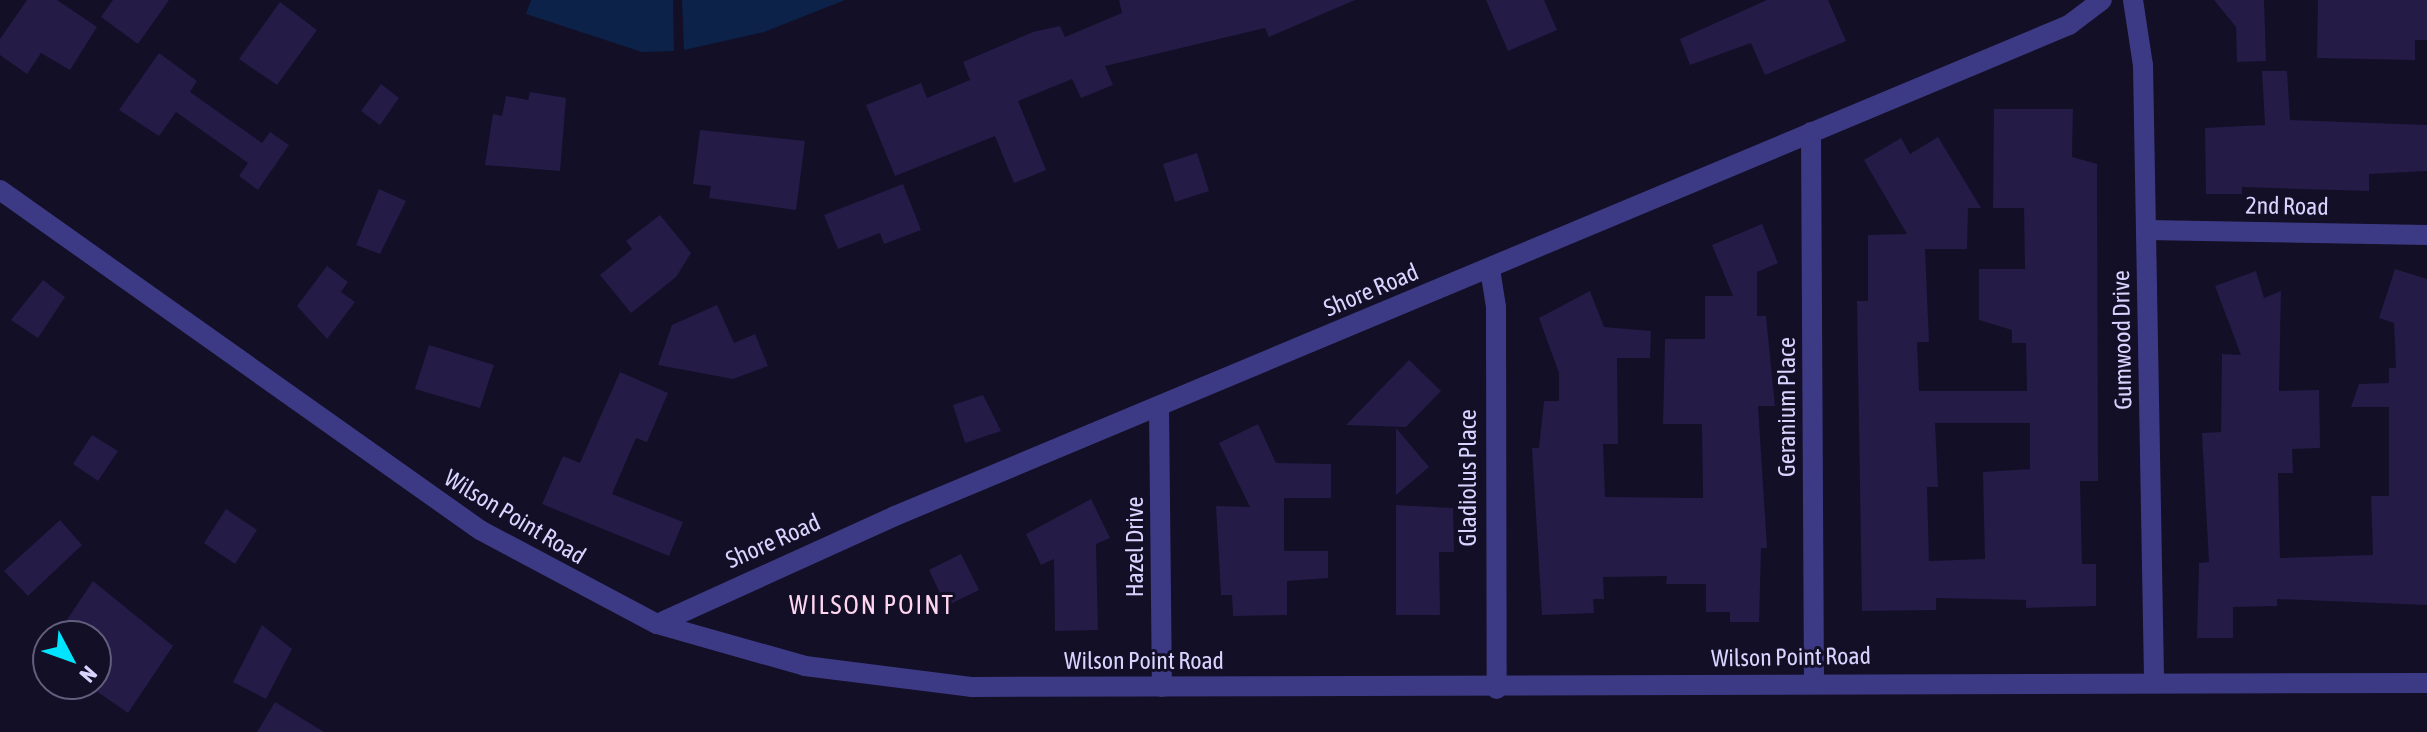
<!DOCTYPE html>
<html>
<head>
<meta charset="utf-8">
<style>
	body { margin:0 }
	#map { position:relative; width:2427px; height:732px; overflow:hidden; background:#130f26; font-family:"Asap Condensed",sans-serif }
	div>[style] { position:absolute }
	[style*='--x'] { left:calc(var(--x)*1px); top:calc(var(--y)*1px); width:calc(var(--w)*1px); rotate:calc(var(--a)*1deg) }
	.water>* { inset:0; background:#0c2248 }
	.building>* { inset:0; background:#241b47 }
	.minor>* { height:20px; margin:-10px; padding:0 10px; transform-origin:10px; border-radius:10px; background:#3d3a85 }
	span { translate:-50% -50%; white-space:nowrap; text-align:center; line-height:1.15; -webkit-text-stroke:6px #130f26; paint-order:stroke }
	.street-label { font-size:24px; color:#d9d4ff }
	.neighbourhood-label { font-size:26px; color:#ffd6f0; letter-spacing:2px }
	.north { position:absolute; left:32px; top:620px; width:80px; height:80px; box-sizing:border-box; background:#130f26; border:2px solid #625e7d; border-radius:50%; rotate:131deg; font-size:22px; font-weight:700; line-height:32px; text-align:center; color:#d9d4ff }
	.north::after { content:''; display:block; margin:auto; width:28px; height:36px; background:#00e5ff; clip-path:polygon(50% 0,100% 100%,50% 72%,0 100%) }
</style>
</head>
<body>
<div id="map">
	<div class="water">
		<i style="clip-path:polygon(531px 0,673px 0,674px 51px,642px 52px,526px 14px)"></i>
		<i style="clip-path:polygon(682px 0,845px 0,764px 32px,684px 50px)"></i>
	</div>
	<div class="building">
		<i style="clip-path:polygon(27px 0,57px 0,97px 27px,70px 70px,41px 53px,27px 74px,0 55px,0 39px)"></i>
		<i style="clip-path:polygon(113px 0,169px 0,138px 44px,101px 17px)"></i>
		<i style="clip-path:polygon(1119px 0,1355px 0,1269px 37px,1265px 28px,1105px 66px,1113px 85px,1081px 98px,1072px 79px,1018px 101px,1046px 170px,1014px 183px,995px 136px,895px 176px,866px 105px,921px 83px,927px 98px,970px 80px,963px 62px,1033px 32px,1060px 26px,1065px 37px,1122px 13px)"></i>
		<i style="clip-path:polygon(1486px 0,1544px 0,1557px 30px,1508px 51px)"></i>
		<i style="clip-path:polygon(1767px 0,1828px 0,1846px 41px,1765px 75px,1751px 43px,1690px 65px,1680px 39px)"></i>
		<i style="clip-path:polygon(2214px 0,2264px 0,2266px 61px,2237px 62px,2236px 27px)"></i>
		<i style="clip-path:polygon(2318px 0,2427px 0,2427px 40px,2415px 40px,2415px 60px,2317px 58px)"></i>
		<i style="clip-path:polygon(280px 2px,317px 30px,277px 85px,239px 59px)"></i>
		<i style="clip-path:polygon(159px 53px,197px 81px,190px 92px,262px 143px,270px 132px,289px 145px,258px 190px,239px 176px,248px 163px,176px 112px,159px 136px,119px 110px)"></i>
		<i style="clip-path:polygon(2262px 71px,2287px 71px,2290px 120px,2427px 125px,2427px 171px,2369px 174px,2369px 191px,2242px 187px,2242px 194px,2206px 194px,2205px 128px,2265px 125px)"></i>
		<i style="clip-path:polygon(381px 84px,399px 98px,380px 125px,361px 111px)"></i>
		<i style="clip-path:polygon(530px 92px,566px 98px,560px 171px,485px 165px,493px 114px,502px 116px,506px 96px,528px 100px)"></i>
		<i style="clip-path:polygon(evenodd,1994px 109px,2073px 109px,2072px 157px,2097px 164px,2098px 481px,2080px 481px,2082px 564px,2096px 564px,2096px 606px,2026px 608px,2026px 600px,1936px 598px,1936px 610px,1862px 611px,1857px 301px,1868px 301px,1868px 235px,1907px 234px,1864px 160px,1901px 138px,1910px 154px,1938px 137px,1981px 208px,1968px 208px,1967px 249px,1925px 249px,1929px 342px,1917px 342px,1919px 391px,2027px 391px,2026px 343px,2012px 343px,2012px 330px,1979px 320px,1979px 269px,2025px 269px,2024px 208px,1993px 208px,1994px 109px,1935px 423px,2030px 423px,2030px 469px,1983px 472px,1985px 559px,1929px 561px,1927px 487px,1938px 487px,1935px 423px)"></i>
		<i style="clip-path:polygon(700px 130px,805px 141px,796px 210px,709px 198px,711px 186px,693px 184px)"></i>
		<i style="clip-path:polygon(1197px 153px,1209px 191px,1175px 202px,1163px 164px)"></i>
		<i style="clip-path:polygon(903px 184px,921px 230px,884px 244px,880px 233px,838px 249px,824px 215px)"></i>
		<i style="clip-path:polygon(379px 189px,406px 201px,380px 254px,356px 245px)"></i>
		<i style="clip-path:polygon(660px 215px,691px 253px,676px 277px,631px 313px,600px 275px,632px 249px,626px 241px)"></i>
		<i style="clip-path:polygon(1762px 224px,1778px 263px,1757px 272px,1757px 316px,1766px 316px,1775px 406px,1758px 406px,1767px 548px,1761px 548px,1759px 622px,1730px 622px,1730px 612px,1706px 612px,1706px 584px,1666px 584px,1667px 576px,1603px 577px,1604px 599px,1593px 599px,1594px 613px,1542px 615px,1532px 448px,1539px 448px,1544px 401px,1559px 401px,1559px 373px,1539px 318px,1590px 291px,1604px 327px,1651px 331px,1650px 358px,1617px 358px,1618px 444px,1603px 444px,1605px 497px,1703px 498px,1702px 424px,1663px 424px,1665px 339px,1705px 339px,1705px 296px,1733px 296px,1712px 245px)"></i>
		<i style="clip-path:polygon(327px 266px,348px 282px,341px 292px,355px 302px,327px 339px,297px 306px)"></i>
		<i style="clip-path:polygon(2395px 269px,2427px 279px,2427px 605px,2277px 599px,2277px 606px,2233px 607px,2233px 638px,2197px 638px,2199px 563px,2209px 562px,2202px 433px,2221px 432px,2222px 354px,2241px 355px,2215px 286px,2256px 271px,2264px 298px,2281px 291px,2279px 391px,2319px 390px,2320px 448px,2292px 449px,2293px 473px,2278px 473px,2280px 558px,2373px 555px,2371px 496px,2389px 496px,2389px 407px,2351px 407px,2359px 384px,2389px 383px,2389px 368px,2396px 368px,2394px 323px,2379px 318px)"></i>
		<i style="clip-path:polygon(43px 280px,65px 297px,38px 338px,11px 320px)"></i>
		<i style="clip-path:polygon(717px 305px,734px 343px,755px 334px,768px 366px,733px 379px,658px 365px,672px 325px)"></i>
		<i style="clip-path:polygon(429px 345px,494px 365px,480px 408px,415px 389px)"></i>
		<i style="clip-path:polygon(1409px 360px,1441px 391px,1406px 427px,1346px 425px)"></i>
		<i style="clip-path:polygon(620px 372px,668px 393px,647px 442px,636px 438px,612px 494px,683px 522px,669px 556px,542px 504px,563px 456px,580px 463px)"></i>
		<i style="clip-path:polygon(983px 395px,1001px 431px,965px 443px,953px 405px)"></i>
		<i style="clip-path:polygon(1258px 424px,1276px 463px,1331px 464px,1331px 498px,1284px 498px,1284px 551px,1328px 551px,1328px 578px,1287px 581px,1287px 615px,1233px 616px,1232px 595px,1221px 595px,1216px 506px,1250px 507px,1219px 443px)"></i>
		<i style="clip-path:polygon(1396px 428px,1429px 467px,1396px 495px)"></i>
		<i style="clip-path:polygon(92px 435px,118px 451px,98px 481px,73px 464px)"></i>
		<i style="clip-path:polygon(1091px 499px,1110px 538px,1096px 544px,1098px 630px,1055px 631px,1054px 559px,1041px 565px,1026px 534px)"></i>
		<i style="clip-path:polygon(1396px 505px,1453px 508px,1454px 552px,1439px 552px,1440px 615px,1396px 615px)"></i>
		<i style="clip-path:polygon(226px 509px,257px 530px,235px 564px,204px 543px)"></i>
		<i style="clip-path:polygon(60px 520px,82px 545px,28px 596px,4px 571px)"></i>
		<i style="clip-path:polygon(961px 554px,979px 590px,946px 606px,929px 570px)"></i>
		<i style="clip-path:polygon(93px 581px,173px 646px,128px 713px,92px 688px,96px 636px,56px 636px)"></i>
		<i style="clip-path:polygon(262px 625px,292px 649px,266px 699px,233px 682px)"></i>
		<i style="clip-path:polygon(275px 702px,324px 732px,257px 732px)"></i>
	</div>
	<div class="minor">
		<i style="--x:2133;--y:0;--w:66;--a:81.3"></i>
		<i style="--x:2143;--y:65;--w:614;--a:88.97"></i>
		<i style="--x:1811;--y:132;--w:550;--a:89.69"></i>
		<i style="--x:0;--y:190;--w:588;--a:35.31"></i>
		<i style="--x:480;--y:530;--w:200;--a:28"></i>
		<i style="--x:657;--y:624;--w:154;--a:15.8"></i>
		<i style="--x:805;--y:666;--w:167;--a:7.2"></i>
		<i style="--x:971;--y:687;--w:1456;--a:-0.16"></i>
		<i style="--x:2146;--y:230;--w:281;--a:1"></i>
		<i style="--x:1490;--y:269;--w:38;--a:81"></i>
		<i style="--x:1496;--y:307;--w:382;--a:89.9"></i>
		<i style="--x:1159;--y:407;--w:280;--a:89.4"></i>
		<i style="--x:657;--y:624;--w:261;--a:-24.4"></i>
		<i style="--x:895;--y:516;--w:1273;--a:-22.7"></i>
		<i style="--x:2069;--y:25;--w:41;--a:-37.1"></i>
	</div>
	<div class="street-label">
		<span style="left:2287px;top:206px;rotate:1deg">2nd Road</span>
		<span style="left:1371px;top:290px;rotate:-23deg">Shore Road</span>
		<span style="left:2122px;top:340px;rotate:-91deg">Gumwood Drive</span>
		<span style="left:1787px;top:407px;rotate:-90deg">Geranium Place</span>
		<span style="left:1468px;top:478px;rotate:-90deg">Gladiolus Place</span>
		<span style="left:515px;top:517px;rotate:31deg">Wilson Point Road</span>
		<span style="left:773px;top:541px;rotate:-24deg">Shore Road</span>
		<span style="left:1135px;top:547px;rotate:-90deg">Hazel Drive</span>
		<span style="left:1791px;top:657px;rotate:-1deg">Wilson Point Road</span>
		<span style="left:1144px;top:661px">Wilson Point Road</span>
	</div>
	<div class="neighbourhood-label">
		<span style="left:872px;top:606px">WILSON POINT</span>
	</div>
	<div class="north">N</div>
</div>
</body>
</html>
